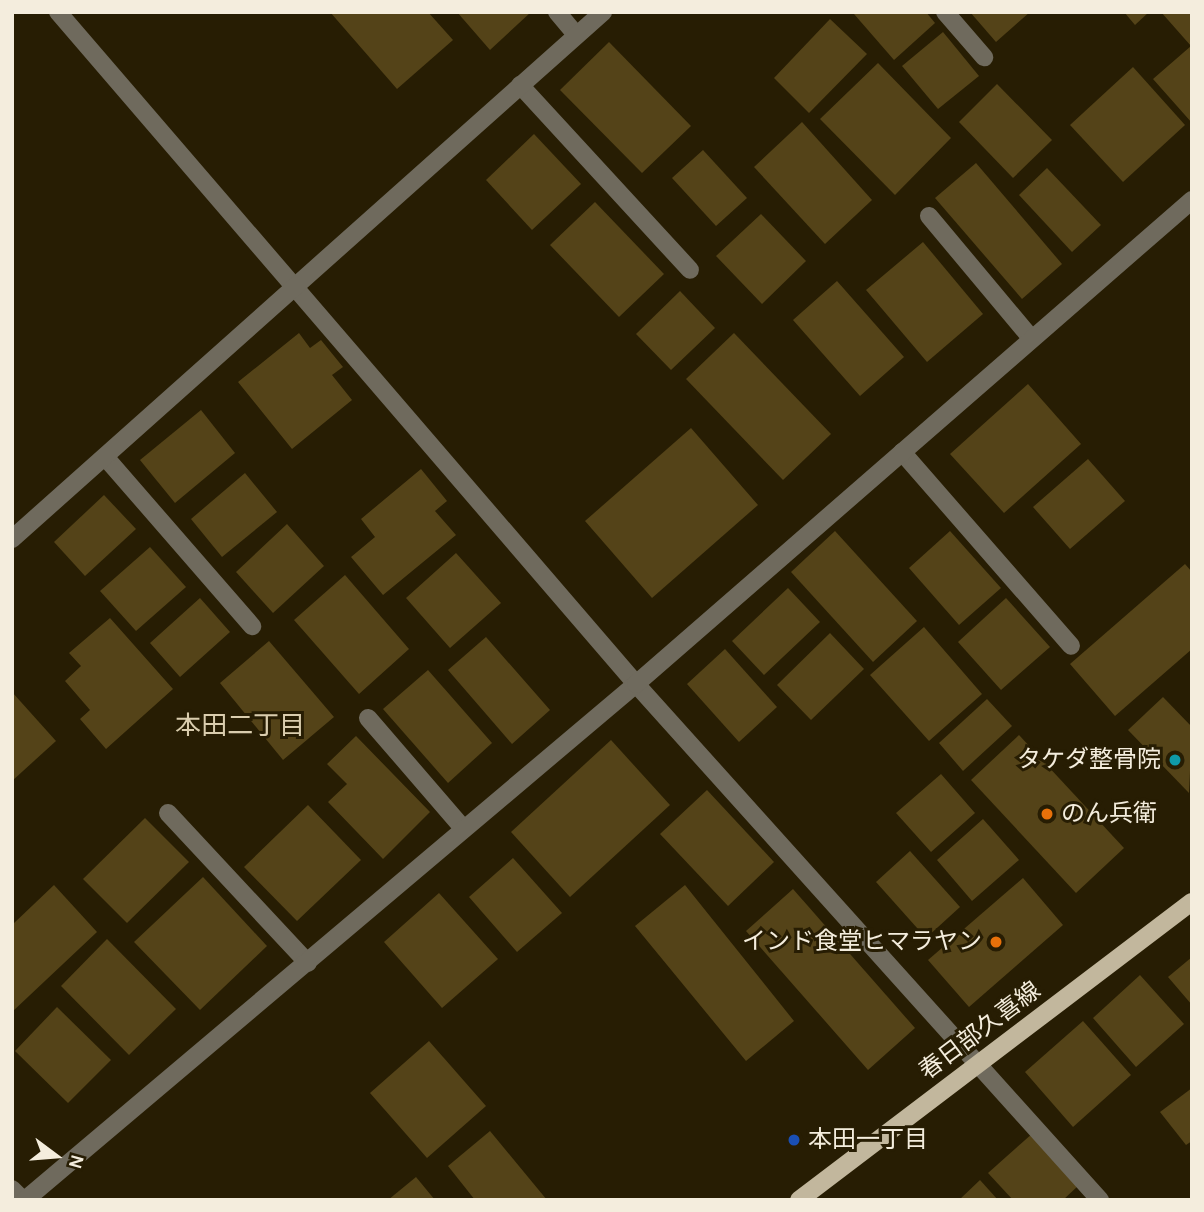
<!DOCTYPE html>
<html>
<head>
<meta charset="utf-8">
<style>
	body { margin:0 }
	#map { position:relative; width:1204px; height:1212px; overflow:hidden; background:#271d03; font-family:Karla,"Noto Sans JP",sans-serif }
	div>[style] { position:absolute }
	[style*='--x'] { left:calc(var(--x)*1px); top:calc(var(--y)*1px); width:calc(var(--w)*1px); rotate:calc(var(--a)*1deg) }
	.building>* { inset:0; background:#544318 }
	.service>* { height:18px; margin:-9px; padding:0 9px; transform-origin:9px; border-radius:9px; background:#6f6a5d }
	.minor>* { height:18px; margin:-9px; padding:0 9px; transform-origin:9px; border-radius:9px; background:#6f6a5d }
	.primary>* { height:18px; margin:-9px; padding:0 9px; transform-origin:9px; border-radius:9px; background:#c2b79d }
	.dots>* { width:19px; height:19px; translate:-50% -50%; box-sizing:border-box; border:4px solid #271d03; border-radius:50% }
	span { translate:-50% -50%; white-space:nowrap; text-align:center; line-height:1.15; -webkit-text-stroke:6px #271d03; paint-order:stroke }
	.poi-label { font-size:24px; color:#f4eddd }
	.right { translate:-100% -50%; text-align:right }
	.left { translate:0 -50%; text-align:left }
	.street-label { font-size:24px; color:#f4eddd }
	.neighbourhood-label { font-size:26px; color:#dacdae }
	.frame { position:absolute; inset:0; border:14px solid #f4eddd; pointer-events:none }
	.north { position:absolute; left:21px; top:1121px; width:70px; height:70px; -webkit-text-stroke:5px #271d03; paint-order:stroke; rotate:106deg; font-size:19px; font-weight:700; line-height:28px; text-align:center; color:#f4eddd }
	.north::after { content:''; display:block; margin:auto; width:24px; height:32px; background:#f4eddd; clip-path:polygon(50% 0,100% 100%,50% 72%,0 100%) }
</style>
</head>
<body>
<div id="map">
	<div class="building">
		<i style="clip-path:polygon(330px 12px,428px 12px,453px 40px,397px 89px)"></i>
		<i style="clip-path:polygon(457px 12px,531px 12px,490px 50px)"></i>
		<i style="clip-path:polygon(926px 12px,935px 23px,894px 60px,854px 14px)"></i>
		<i style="clip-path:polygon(970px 12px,1030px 12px,996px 42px)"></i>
		<i style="clip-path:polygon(1124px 12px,1149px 12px,1135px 25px)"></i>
		<i style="clip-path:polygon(1161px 12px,1192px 12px,1192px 123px,1153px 79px,1191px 46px)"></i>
		<i style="clip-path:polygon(830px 19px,867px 54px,809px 113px,774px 78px)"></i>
		<i style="clip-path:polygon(943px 32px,979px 76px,938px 109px,902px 66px)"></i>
		<i style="clip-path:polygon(609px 42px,691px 126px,642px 173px,560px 90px)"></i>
		<i style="clip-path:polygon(878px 63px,951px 138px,895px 195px,820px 119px)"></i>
		<i style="clip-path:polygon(1133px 67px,1185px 125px,1123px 182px,1070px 125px)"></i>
		<i style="clip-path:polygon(997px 84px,1052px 140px,1013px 178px,959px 122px)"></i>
		<i style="clip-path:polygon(802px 122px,872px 200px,825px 244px,754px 167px)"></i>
		<i style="clip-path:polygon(534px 134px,581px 184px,532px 230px,486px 180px)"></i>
		<i style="clip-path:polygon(703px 150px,747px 198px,716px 226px,672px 178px)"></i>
		<i style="clip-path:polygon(976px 163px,1062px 264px,1022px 299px,935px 198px)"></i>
		<i style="clip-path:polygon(1047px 168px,1101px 225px,1072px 252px,1019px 195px)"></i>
		<i style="clip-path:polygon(595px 202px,664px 274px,619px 317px,550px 245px)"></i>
		<i style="clip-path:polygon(761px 214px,806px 261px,762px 304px,716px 256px)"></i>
		<i style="clip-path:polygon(923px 242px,983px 314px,927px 362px,866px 290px)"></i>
		<i style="clip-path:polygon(837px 281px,904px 357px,860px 396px,793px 320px)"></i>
		<i style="clip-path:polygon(680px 291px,715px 328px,671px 370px,636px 334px)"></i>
		<i style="clip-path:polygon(299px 333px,310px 348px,321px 340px,343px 367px,332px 375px,352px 400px,292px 449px,238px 382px)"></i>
		<i style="clip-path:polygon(734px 333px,831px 434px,783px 480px,686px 379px)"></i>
		<i style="clip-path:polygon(1028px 384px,1081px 444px,1004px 513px,950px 454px)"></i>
		<i style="clip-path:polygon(201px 410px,235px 453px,175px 503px,140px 460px)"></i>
		<i style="clip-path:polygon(691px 428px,758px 505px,652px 598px,585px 521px)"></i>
		<i style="clip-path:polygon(1088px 459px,1125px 501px,1070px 549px,1033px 507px)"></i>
		<i style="clip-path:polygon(421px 469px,447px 501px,435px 511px,456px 535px,383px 595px,351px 557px,375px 537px,361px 519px)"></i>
		<i style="clip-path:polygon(245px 473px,277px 512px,222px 557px,191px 519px)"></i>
		<i style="clip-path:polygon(104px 495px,136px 529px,85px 576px,54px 542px)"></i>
		<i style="clip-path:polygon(287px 524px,324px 566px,273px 613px,236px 572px)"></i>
		<i style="clip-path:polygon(835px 531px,917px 621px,873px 662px,791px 572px)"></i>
		<i style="clip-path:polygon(950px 531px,1001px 588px,959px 625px,909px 568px)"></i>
		<i style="clip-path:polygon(150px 547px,186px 587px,136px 631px,100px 591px)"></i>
		<i style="clip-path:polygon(456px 553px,501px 603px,450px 648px,406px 598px)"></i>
		<i style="clip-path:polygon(1185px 564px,1192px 572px,1192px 649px,1115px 716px,1070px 664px)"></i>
		<i style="clip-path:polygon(345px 575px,409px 649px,359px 694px,294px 620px)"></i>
		<i style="clip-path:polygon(788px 588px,820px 622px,764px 675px,732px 641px)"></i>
		<i style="clip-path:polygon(200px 598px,230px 632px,180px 677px,150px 643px)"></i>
		<i style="clip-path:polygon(1006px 598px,1050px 647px,1001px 690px,958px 642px)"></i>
		<i style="clip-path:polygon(110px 618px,173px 689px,106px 749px,80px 719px,90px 710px,65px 681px,81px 666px,69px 653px)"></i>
		<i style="clip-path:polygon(924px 627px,982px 694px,929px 741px,870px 675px)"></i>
		<i style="clip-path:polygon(830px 633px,864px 669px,811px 720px,777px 685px)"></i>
		<i style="clip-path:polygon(486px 637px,550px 710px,512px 744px,448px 670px)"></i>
		<i style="clip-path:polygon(269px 641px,334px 717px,283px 760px,220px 683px)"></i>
		<i style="clip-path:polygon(725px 649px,777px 707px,739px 742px,687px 684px)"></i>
		<i style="clip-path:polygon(428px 670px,492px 743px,448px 783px,383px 709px)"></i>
		<i style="clip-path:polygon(12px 692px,56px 741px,12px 781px)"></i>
		<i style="clip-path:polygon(1163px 697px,1192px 727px,1189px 793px,1128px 730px)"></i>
		<i style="clip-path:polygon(987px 699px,1012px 726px,963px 771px,939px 743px)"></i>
		<i style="clip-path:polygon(1019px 735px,1124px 848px,1076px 893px,971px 780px)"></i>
		<i style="clip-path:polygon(356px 736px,430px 812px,383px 859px,328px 802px,347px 784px,327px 764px)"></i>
		<i style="clip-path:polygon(611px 740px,670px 805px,570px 897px,511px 832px)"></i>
		<i style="clip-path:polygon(941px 774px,975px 813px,931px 852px,896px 813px)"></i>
		<i style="clip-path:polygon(707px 790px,774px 862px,728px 906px,660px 834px)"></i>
		<i style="clip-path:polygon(308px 805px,361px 860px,297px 921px,244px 867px)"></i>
		<i style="clip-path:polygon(145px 818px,189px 862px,127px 923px,83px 879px)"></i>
		<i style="clip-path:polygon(983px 819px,1019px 860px,972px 901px,937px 860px)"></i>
		<i style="clip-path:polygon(910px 851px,960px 907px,926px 938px,876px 882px)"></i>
		<i style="clip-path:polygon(513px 858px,562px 913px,517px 952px,469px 897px)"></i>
		<i style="clip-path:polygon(203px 877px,267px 946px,200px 1010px,134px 942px)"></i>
		<i style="clip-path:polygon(1023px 878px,1063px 925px,969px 1007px,928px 960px)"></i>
		<i style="clip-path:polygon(54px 885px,97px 932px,12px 1012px,12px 925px)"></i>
		<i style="clip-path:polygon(685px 885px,794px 1021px,746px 1061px,635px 926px)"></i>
		<i style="clip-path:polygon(793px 889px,915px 1028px,868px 1070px,746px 931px)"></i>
		<i style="clip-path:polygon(439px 893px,498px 959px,442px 1008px,384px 942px)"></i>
		<i style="clip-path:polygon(107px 939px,176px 1009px,129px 1055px,61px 986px)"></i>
		<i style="clip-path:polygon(1192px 957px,1192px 1005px,1168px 977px)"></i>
		<i style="clip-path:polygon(1140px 975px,1184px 1024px,1136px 1067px,1093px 1018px)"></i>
		<i style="clip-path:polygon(57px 1007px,111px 1060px,68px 1103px,15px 1051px)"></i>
		<i style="clip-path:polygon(1083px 1021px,1131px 1075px,1073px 1127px,1025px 1072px)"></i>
		<i style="clip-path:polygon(429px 1041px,486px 1106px,427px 1158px,370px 1093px)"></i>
		<i style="clip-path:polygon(1192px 1088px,1192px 1141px,1186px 1145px,1160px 1112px)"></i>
		<i style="clip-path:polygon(490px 1131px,547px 1200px,475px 1200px,448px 1166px)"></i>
		<i style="clip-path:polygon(1033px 1133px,1079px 1185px,1063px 1200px,1013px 1200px,988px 1173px)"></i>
		<i style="clip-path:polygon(416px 1177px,435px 1200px,388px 1200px)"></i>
		<i style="clip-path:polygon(980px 1180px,998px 1200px,959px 1200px)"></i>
	</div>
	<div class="service">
		<i style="--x:557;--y:12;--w:30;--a:50"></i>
		<i style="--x:945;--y:12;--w:60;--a:49.1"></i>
		<i style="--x:520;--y:85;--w:251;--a:47.4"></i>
		<i style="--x:929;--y:216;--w:160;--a:50.1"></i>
		<i style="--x:902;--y:452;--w:257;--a:48.9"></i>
		<i style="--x:106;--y:458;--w:223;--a:49"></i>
		<i style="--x:368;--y:718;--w:145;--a:49.2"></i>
		<i style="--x:168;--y:813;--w:205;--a:47"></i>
	</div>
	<div class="minor">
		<i style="--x:58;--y:12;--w:886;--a:49.3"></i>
		<i style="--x:636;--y:684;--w:694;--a:48.04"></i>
		<i style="--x:12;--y:539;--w:792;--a:-41.72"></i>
		<i style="--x:12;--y:1189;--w:16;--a:45"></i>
		<i style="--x:25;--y:1200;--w:800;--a:-40.18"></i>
		<i style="--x:636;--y:684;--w:737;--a:-41.04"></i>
	</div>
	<div class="primary">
		<i style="--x:799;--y:1200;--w:493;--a:-37.2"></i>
	</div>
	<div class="dots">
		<i style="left:1175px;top:760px;background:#0f9aa8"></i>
		<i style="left:1047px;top:814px;background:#e8710a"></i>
		<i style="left:996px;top:942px;background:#e8710a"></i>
		<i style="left:794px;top:1140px;background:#1a4fb4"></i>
	</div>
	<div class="poi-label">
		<span class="right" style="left:1161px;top:760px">タケダ整骨院</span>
		<span class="left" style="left:1061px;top:814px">のん兵衛</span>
		<span class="right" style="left:982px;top:942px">インド食堂ヒマラヤン</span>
		<span class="left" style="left:808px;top:1140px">本田一丁目</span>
	</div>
	<div class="street-label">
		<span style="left:980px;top:1031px;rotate:-37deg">春日部久喜線</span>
	</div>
	<div class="neighbourhood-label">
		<span style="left:240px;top:726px">本田二丁目</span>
	</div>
	<div class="frame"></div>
	<div class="north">N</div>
</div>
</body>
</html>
